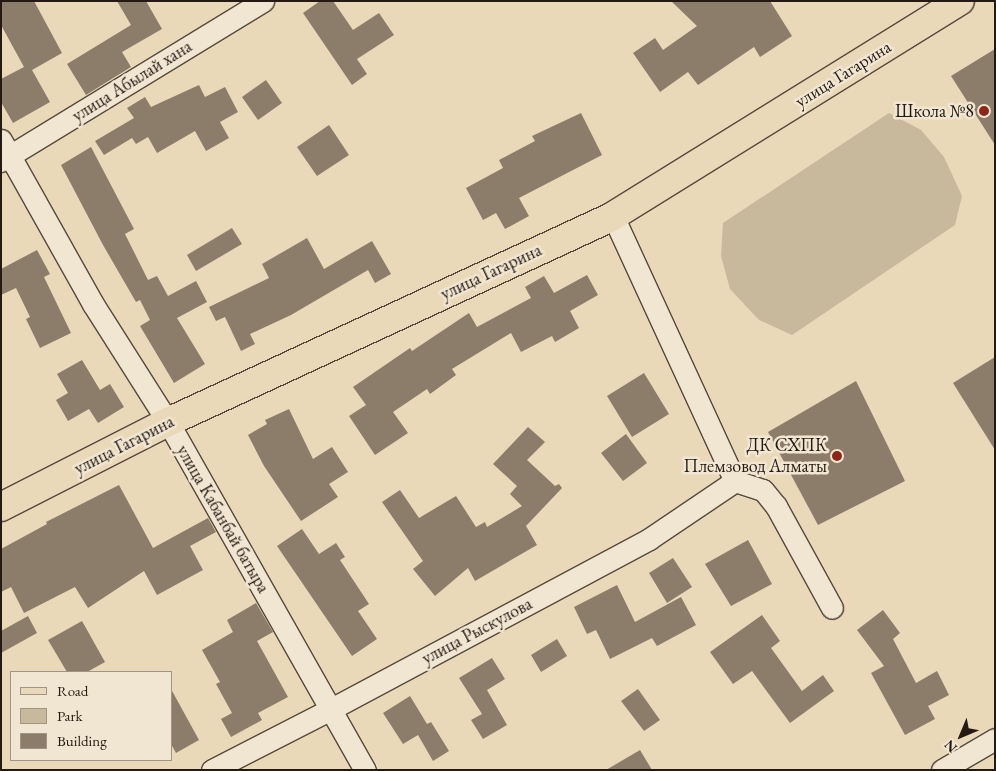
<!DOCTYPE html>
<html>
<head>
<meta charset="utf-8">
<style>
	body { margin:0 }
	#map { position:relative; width:996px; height:771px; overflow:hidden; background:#ead9b8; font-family:"EB Garamond",serif }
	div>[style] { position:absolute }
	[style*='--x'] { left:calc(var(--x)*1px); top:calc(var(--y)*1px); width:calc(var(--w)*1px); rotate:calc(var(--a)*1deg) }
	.green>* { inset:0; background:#c8b89c }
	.building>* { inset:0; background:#8b7d69 }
	.roads { filter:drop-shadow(1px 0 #56493c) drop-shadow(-1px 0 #56493c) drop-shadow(0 1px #56493c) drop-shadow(0 -1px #56493c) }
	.minor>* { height:21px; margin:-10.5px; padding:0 10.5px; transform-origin:10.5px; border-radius:10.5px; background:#f1e6d1 }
	.major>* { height:28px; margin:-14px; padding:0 14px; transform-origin:14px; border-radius:14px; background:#ead9b8 }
	.dots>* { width:14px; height:14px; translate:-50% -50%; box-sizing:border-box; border:2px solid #f1e6d1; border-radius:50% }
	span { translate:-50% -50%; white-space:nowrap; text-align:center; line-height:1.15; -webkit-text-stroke:5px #f1e6d1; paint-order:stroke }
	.street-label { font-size:18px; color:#241913 }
	.poi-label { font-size:18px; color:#241913 }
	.right { translate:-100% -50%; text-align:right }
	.frame { position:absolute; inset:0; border:2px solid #241913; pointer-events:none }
	.legend { position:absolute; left:10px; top:671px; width:162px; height:90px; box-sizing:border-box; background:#f1e6d1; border:1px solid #9f9485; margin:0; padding:6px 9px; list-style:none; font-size:15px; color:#241913 }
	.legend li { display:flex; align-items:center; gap:10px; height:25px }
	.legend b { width:25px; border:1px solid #9f9485 }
	.north { position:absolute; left:936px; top:711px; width:50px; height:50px; -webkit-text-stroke:4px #f1e6d1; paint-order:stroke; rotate:225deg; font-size:14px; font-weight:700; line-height:20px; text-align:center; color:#241913 }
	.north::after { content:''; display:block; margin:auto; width:18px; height:22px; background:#241913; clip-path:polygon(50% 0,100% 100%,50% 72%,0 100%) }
</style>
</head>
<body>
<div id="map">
	<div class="green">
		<i style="clip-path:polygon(889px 113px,921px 130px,944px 157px,962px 196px,955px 225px,792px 335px,759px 320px,730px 289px,721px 256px,723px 223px)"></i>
	</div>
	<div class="building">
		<i style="clip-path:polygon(1px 1px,34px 1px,62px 53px,32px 70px,50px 102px,13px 123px,1px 102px,1px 79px,24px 67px,1px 25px)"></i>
		<i style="clip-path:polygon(117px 1px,146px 1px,162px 29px,122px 52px,131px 67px,86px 95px,67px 64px,131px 25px)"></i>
		<i style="clip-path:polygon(320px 1px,333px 1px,353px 30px,379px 13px,394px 35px,357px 59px,367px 74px,352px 85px,303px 13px)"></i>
		<i style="clip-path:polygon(671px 1px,770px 1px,792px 36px,760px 57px,754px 47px,698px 85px,688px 72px,660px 92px,633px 53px,655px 38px,663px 50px,697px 26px)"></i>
		<i style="clip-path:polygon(995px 49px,995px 145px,951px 76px)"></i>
		<i style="clip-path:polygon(266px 80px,282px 103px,258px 120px,242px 97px)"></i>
		<i style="clip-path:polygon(199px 85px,205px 97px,225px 87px,238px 112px,220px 122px,229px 138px,206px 151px,195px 131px,157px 153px,148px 137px,136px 144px,132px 138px,104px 155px,95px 141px,134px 118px,127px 108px,145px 97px,151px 107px)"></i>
		<i style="clip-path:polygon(581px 113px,602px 155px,519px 198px,529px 216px,505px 229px,496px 213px,483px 220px,466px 188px,503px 168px,499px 160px,535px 141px,532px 136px)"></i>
		<i style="clip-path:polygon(329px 125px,349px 155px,317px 176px,297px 147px)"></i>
		<i style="clip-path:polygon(91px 147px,134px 229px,125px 234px,148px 280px,157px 276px,168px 296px,196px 281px,207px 302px,177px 318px,205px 364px,174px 383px,140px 326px,150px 320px,140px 300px,136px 302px,103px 245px,61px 165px)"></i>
		<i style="clip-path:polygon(232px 228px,242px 244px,196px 271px,187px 255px)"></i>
		<i style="clip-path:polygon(307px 238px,324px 269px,372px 241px,391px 274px,375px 283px,368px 270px,291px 315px,250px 334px,255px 344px,241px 351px,225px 317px,216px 321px,209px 307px,269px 278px,262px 264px)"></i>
		<i style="clip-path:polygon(37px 250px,50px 274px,44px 277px,71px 333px,40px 348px,26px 319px,30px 317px,16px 288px,1px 295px,1px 269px)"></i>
		<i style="clip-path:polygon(587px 275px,598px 295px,570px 311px,579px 328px,555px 342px,552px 336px,521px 352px,511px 333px,452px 369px,456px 375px,430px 394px,427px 389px,393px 412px,408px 433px,375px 455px,349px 416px,366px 405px,353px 387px,410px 348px,412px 351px,469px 313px,477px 327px,531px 298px,525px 287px,544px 276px,554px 293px)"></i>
		<i style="clip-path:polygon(995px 357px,995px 450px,953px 383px)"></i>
		<i style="clip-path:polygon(82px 360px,100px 390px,110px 384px,124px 407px,98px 423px,89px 409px,68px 421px,56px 400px,68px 393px,57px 374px)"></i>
		<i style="clip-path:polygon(644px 373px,669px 414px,632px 437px,607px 396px)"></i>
		<i style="clip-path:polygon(856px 381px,905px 481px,818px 525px,768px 432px)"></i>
		<i style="clip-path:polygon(289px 409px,313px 459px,332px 447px,348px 472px,329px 484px,338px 497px,301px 521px,264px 466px,248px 435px,267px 424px,265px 420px)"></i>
		<i style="clip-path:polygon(528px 427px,545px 442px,527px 460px,555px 486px,559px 484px,562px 488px,526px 526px,537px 545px,475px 581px,468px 568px,435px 596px,413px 569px,423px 561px,382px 502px,400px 490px,419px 518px,456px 496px,476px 527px,485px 522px,487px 527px,522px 506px,510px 494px,517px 486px,493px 464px)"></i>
		<i style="clip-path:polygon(626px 434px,647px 463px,623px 481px,601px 453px)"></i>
		<i style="clip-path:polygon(119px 485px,153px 548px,208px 518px,216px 532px,190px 546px,203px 570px,157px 595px,144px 571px,88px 608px,75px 587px,24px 613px,11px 587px,1px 592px,1px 549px,47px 524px,46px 522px)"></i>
		<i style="clip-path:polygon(302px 529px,319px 554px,336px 543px,345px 557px,340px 560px,369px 604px,358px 611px,377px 639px,352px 656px,277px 546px)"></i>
		<i style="clip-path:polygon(748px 540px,772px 584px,731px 606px,705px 564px)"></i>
		<i style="clip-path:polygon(673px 558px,692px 587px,667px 603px,649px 573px)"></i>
		<i style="clip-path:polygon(617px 585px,635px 622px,681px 597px,696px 625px,657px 646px,652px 638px,610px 659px,596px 630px,587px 634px,574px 607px)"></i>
		<i style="clip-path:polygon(256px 603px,273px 632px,257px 641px,288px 697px,258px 713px,262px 720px,231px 737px,221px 719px,232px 713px,216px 684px,220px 682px,202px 650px,233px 632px,227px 620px)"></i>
		<i style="clip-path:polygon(883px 610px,900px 633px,893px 639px,916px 683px,937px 671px,949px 695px,928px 706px,935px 719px,905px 735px,871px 673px,884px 666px,857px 630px)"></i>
		<i style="clip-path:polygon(762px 615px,780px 641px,771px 648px,802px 691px,823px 675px,834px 691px,790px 723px,752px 671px,733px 684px,710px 652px)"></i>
		<i style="clip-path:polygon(28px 616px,37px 633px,1px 653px,1px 631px)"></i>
		<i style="clip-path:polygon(82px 621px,105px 662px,87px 672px,67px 672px,48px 640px)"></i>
		<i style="clip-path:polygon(557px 639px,567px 656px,541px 672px,531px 655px)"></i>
		<i style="clip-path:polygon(492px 658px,505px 679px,487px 690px,507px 725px,483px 739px,471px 720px,482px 714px,459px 678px)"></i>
		<i style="clip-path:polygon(171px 689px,199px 740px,176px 753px,171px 744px)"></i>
		<i style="clip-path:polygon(638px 689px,660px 720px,644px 731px,621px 701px)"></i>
		<i style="clip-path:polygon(410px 696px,427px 724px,431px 722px,449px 751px,433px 761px,418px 735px,403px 744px,383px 713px)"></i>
		<i style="clip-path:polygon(640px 750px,652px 770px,606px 770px)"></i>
	</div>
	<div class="roads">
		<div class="minor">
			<i style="--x:1;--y:140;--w:188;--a:60.7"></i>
			<i style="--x:93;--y:304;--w:140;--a:57.6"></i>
			<i style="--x:168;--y:422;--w:400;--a:60.5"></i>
			<i style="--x:1;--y:161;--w:307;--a:-31.4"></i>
			<i style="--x:613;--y:216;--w:292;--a:65.3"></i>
			<i style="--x:735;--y:481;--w:29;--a:18"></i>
			<i style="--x:763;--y:490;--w:21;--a:51"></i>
			<i style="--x:776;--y:506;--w:116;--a:61.2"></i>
			<i style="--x:212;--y:770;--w:134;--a:-27.1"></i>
			<i style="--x:331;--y:709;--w:361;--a:-28.1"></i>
			<i style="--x:649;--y:539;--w:104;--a:-34"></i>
			<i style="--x:942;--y:770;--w:61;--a:-30.3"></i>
		</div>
		<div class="major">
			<i style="--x:1;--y:507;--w:187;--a:-27"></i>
			<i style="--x:168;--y:422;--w:490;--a:-24.8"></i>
			<i style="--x:613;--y:216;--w:408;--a:-31.8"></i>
		</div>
	</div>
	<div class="dots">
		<i style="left:984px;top:111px;background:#8f2418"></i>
		<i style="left:837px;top:456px;background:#8f2418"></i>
	</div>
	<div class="street-label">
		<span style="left:843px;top:74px;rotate:-32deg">улица Гагарина</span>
		<span style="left:132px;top:81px;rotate:-32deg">улица Абылай хана</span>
		<span style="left:491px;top:272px;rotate:-25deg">улица Гагарина</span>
		<span style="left:124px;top:445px;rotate:-27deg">улица Гагарина</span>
		<span style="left:223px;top:519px;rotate:60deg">улица Кабанбай батыра</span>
		<span style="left:477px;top:631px;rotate:-28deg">улица Рыскулова</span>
	</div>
	<div class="poi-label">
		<span class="right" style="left:974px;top:111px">Школа №8</span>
		<span class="right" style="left:827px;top:456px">ДК СХПК<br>Племзовод Алматы</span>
	</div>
	<div class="frame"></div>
	<ul class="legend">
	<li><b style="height:6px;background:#ead9b8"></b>Road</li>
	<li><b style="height:14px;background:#c8b89c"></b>Park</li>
	<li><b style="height:14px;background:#8b7d69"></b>Building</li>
	</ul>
	<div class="north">N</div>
</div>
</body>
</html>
